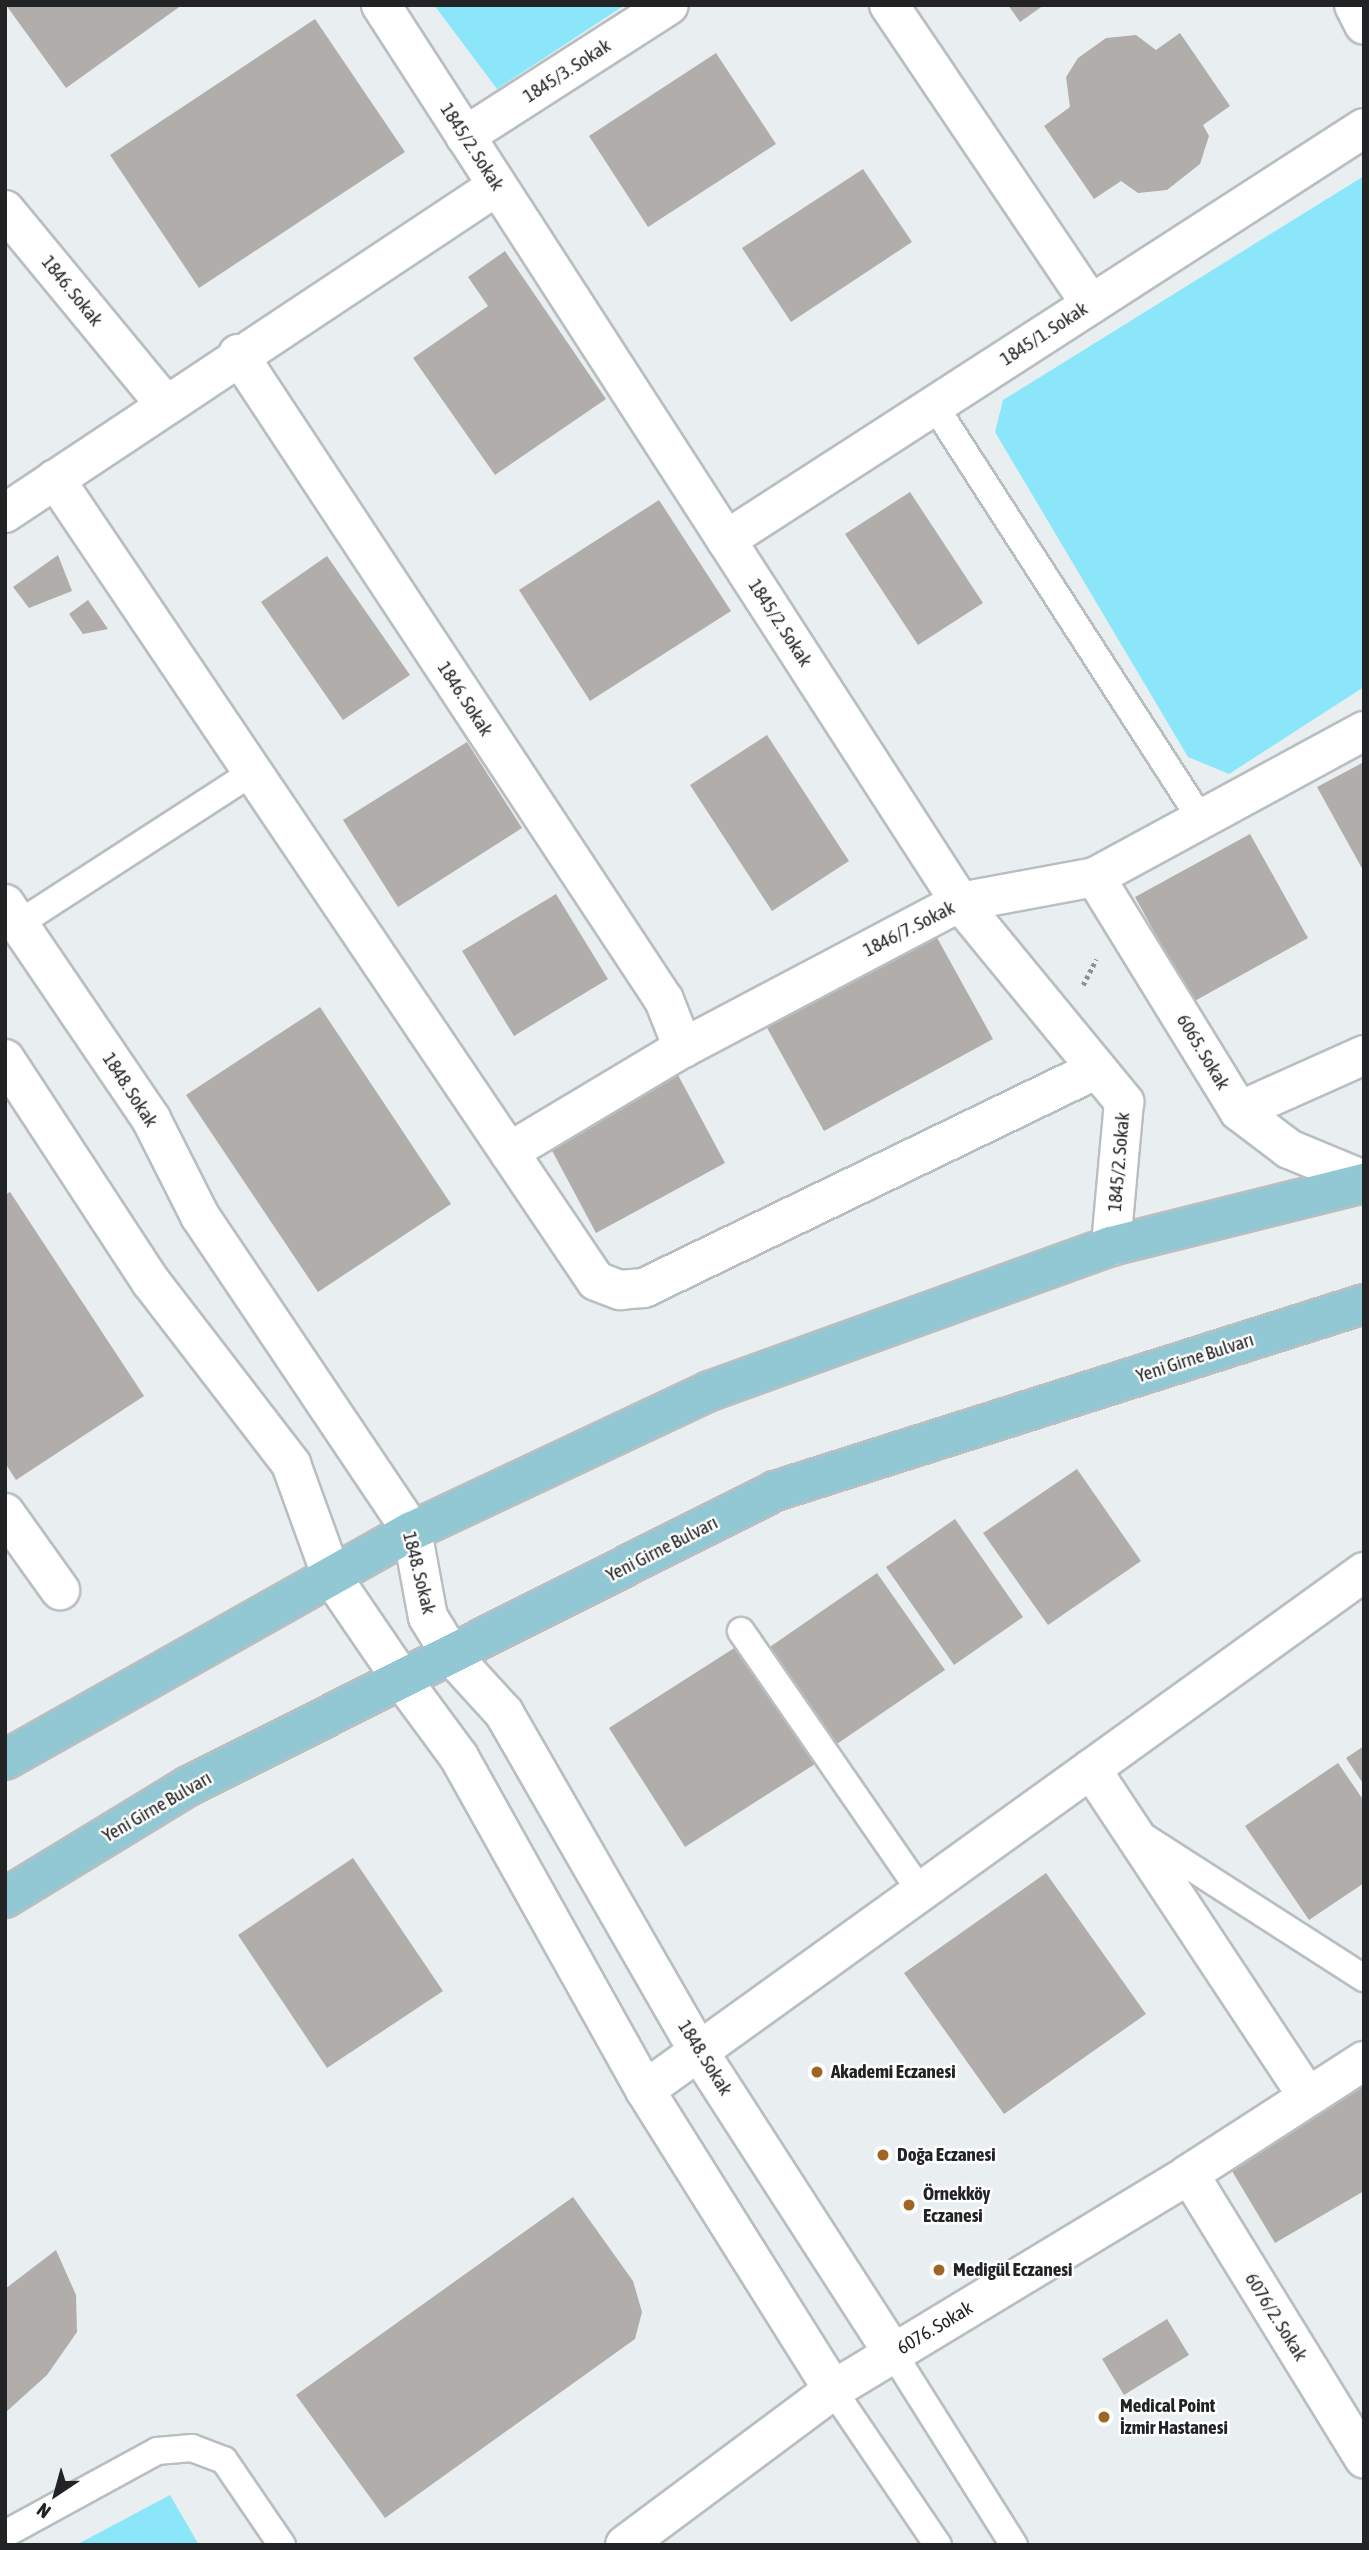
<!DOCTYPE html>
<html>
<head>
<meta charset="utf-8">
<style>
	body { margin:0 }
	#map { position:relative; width:1369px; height:2550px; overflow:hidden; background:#e9eff1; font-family:"Asap Condensed",sans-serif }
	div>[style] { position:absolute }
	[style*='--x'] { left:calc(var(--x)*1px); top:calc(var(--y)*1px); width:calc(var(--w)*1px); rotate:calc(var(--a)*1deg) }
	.green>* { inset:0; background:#8ce6fa }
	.building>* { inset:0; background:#b1adaa }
	.path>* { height:4.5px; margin-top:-2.25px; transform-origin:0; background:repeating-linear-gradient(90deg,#8d9192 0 3.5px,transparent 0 7px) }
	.roads { filter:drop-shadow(2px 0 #b9bec0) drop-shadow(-2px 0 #b9bec0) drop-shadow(0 2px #b9bec0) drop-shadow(0 -2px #b9bec0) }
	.service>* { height:26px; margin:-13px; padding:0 13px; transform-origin:13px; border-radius:13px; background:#fff }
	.minor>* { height:38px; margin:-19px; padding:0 19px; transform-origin:19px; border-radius:19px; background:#fff }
	.secondary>* { height:38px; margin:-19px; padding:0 19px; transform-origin:19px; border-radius:19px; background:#fff }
	.primary>* { height:38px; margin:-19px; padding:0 19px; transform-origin:19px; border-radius:19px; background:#91c8d3 }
	.dots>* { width:19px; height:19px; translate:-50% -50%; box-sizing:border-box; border:4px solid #fff; border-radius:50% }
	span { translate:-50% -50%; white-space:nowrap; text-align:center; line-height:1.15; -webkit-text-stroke:5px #fff; paint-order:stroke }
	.street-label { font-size:19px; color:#212324 }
	.poi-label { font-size:19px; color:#212324; font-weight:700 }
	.left { translate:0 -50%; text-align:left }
	.frame { position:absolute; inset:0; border:7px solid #212324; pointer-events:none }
	.north { position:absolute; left:21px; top:2459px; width:70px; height:70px; -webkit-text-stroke:5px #fff; paint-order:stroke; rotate:216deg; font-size:19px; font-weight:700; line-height:28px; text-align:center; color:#212324 }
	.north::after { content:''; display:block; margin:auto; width:24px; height:32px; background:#212324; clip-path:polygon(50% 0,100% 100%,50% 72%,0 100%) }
</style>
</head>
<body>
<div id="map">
	<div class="green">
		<i style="clip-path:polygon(434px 5px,625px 5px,497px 89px)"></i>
		<i style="clip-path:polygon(1364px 176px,1364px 687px,1229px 774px,1188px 757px,995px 432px,1003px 400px)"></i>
		<i style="clip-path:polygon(170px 2495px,199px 2545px,76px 2545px)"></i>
	</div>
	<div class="building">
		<i style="clip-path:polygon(6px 5px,182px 5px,66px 88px)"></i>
		<i style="clip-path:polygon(1008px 5px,1044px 5px,1020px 22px)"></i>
		<i style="clip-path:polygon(315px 19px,405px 152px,199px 288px,110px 155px)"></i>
		<i style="clip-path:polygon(1180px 33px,1230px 106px,1203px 125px,1209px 136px,1200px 164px,1167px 190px,1138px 193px,1121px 181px,1094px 199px,1044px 126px,1070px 107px,1066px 77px,1078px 58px,1106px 38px,1136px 35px,1156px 50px)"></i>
		<i style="clip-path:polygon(716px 53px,776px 144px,648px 227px,589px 136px)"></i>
		<i style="clip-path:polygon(863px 169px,912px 242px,791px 322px,742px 248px)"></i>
		<i style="clip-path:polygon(505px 251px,606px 399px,495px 475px,413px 358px,488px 306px,468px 277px)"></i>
		<i style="clip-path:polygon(910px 492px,983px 603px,918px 645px,845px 534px)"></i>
		<i style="clip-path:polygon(659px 500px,731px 611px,590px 701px,519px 590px)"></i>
		<i style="clip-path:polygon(58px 555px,72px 591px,29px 608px,13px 587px)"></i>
		<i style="clip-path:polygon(327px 556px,410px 675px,343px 720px,261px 602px)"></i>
		<i style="clip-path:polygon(88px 600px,108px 629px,83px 634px,69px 614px)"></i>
		<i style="clip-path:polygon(767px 735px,849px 861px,772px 911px,690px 785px)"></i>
		<i style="clip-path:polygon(467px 742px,522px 828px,398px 907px,343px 820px)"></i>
		<i style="clip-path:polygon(1364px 762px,1364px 872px,1317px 787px)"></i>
		<i style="clip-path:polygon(1250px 834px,1308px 938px,1193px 1002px,1135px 897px)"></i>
		<i style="clip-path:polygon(556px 894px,608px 979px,514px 1036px,462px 951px)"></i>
		<i style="clip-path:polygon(935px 934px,993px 1039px,824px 1131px,766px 1026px)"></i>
		<i style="clip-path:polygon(320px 1007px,451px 1204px,318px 1292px,186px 1095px)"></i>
		<i style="clip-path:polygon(678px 1075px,725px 1163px,596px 1233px,549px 1145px)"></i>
		<i style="clip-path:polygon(10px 1192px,144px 1396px,16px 1480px,5px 1463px,5px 1195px)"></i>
		<i style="clip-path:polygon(1077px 1469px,1141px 1561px,1048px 1625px,983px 1533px)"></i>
		<i style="clip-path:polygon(955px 1519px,1023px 1617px,954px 1665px,886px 1567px)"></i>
		<i style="clip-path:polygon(877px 1573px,945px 1670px,831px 1748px,764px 1651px)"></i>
		<i style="clip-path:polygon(739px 1645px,815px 1764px,685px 1847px,609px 1728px)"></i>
		<i style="clip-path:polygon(1364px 1746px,1364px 1785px,1346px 1758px)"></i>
		<i style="clip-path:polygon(1338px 1763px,1364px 1801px,1364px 1883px,1309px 1920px,1245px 1826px)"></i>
		<i style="clip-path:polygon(353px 1858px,443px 1991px,327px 2068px,238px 1935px)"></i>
		<i style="clip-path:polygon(1046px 1873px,1146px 2014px,1004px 2114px,904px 1973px)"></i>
		<i style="clip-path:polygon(1364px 2080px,1364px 2191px,1275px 2243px,1226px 2161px)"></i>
		<i style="clip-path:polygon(573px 2197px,633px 2281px,642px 2312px,635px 2339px,385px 2518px,296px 2395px)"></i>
		<i style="clip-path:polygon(56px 2250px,76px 2295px,77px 2332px,47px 2375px,5px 2413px,5px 2289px)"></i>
		<i style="clip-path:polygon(1167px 2319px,1189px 2355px,1124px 2395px,1102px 2359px)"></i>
	</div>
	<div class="path">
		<i style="--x:1083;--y:985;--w:29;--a:-63"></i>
	</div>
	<div class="roads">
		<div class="service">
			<i style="--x:934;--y:405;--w:493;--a:57.2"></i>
			<i style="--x:18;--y:924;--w:278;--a:-32.9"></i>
			<i style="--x:741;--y:1631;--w:317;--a:55.4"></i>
			<i style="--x:1141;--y:1835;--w:265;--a:32.7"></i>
			<i style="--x:893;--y:2353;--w:227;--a:57.8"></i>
			<i style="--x:833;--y:2390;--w:187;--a:55.9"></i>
			<i style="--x:5;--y:2534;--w:173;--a:-28.6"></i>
			<i style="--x:157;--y:2451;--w:35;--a:-5"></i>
			<i style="--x:192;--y:2448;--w:34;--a:21"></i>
			<i style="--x:224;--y:2460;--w:103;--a:55.7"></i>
		</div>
		<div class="minor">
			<i style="--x:381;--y:5;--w:1068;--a:57.16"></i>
			<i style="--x:960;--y:902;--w:259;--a:50.6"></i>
			<i style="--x:1124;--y:1102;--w:145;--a:95.2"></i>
			<i style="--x:889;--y:5;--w:361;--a:56"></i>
			<i style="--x:1354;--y:5;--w:22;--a:63"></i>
			<i style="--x:465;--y:136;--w:242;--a:-32.7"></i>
			<i style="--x:5;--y:210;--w:251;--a:50.5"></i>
			<i style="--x:238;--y:354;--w:774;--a:56.6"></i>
			<i style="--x:664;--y:1000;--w:52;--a:68.4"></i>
			<i style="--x:55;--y:479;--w:967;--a:56"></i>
			<i style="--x:596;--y:1281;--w:26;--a:21"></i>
			<i style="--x:620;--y:1290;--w:24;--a:-5"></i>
			<i style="--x:644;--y:1288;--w:503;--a:-25.8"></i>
			<i style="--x:5;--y:513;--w:591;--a:-33.61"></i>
			<i style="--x:726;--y:540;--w:759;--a:-32.85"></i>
			<i style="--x:1095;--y:877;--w:275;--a:58.4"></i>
			<i style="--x:1239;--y:1111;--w:137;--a:-24.1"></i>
			<i style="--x:1239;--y:1111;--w:63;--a:37.2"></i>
			<i style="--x:1289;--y:1149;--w:81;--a:22.5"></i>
			<i style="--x:509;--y:1152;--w:203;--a:-30.9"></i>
			<i style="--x:683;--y:1048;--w:313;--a:-27.8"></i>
			<i style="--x:960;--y:902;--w:137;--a:-10.5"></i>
			<i style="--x:1095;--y:877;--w:306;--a:-28.5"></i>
			<i style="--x:5;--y:1513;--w:95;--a:54.5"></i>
			<i style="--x:452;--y:1656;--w:77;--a:47.6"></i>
			<i style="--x:504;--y:1713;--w:391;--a:60.1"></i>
			<i style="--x:699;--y:2052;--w:358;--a:57.2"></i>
			<i style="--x:403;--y:1681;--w:94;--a:53.6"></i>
			<i style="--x:459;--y:1757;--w:381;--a:60.8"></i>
			<i style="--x:645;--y:2090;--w:354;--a:57.9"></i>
			<i style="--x:1091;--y:1769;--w:337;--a:-35.8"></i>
			<i style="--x:645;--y:2090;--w:550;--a:-35.74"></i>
			<i style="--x:1091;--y:1769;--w:393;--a:56.5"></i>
			<i style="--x:1189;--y:2174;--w:334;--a:58.4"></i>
			<i style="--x:625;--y:2545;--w:259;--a:-36.7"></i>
			<i style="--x:833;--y:2390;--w:416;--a:-31.2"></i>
			<i style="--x:1189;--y:2174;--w:208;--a:-32.9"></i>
		</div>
		<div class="secondary">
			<i style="--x:5;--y:904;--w:260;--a:55.8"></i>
			<i style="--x:151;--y:1119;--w:109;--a:63.2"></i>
			<i style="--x:200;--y:1216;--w:380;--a:56.1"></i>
			<i style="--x:412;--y:1531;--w:87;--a:79.5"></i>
			<i style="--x:428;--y:1617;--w:46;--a:58.4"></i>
			<i style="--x:5;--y:1059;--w:267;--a:56.8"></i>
			<i style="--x:151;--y:1282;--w:230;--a:52.4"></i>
			<i style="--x:291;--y:1464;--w:120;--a:70.1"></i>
			<i style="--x:332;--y:1577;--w:126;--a:55.7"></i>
		</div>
		<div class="primary">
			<i style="--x:5;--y:1760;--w:467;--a:-29.4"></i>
			<i style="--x:412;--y:1531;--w:329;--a:-25.2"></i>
			<i style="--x:710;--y:1391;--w:426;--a:-19.9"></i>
			<i style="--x:1111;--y:1246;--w:261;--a:-14"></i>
			<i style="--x:5;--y:1898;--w:213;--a:-31.4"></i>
			<i style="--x:187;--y:1787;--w:658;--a:-26.72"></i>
			<i style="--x:775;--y:1491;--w:618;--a:-17.61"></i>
		</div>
	</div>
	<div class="dots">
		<i style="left:817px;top:2072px;background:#9f6524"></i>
		<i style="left:883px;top:2155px;background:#9f6524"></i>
		<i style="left:909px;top:2205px;background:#9f6524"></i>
		<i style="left:939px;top:2270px;background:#9f6524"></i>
		<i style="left:1104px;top:2417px;background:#9f6524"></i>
	</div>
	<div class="street-label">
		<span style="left:567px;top:71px;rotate:-33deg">1845/3. Sokak</span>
		<span style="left:472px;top:147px;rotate:57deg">1845/2. Sokak</span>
		<span style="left:72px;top:291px;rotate:51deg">1846. Sokak</span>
		<span style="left:1044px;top:334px;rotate:-33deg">1845/1. Sokak</span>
		<span style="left:780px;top:623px;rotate:57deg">1845/2. Sokak</span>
		<span style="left:465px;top:699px;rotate:57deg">1846. Sokak</span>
		<span style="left:909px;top:929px;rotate:-27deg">1846/7. Sokak</span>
		<span style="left:1203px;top:1052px;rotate:59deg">6065. Sokak</span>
		<span style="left:130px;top:1090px;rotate:57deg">1848. Sokak</span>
		<span style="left:1119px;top:1162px;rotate:-85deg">1845/2. Sokak</span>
		<span style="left:1195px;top:1358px;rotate:-18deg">Yeni Girne Bulvarı</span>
		<span style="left:662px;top:1549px;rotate:-27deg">Yeni Girne Bulvarı</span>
		<span style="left:419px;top:1573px;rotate:76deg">1848. Sokak</span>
		<span style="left:157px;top:1807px;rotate:-30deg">Yeni Girne Bulvarı</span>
		<span style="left:705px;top:2058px;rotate:58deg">1848. Sokak</span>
		<span style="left:1276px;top:2317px;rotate:58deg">6076/2. Sokak</span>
		<span style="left:935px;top:2328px;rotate:-31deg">6076. Sokak</span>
	</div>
	<div class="poi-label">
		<span class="left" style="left:831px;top:2072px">Akademi Eczanesi</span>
		<span class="left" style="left:897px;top:2155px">Doğa Eczanesi</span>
		<span class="left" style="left:923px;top:2205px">Örnekköy<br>Eczanesi</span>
		<span class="left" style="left:953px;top:2270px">Medigül Eczanesi</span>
		<span class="left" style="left:1120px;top:2417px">Medical Point<br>İzmir Hastanesi</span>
	</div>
	<div class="frame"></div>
	<div class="north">N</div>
</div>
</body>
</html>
